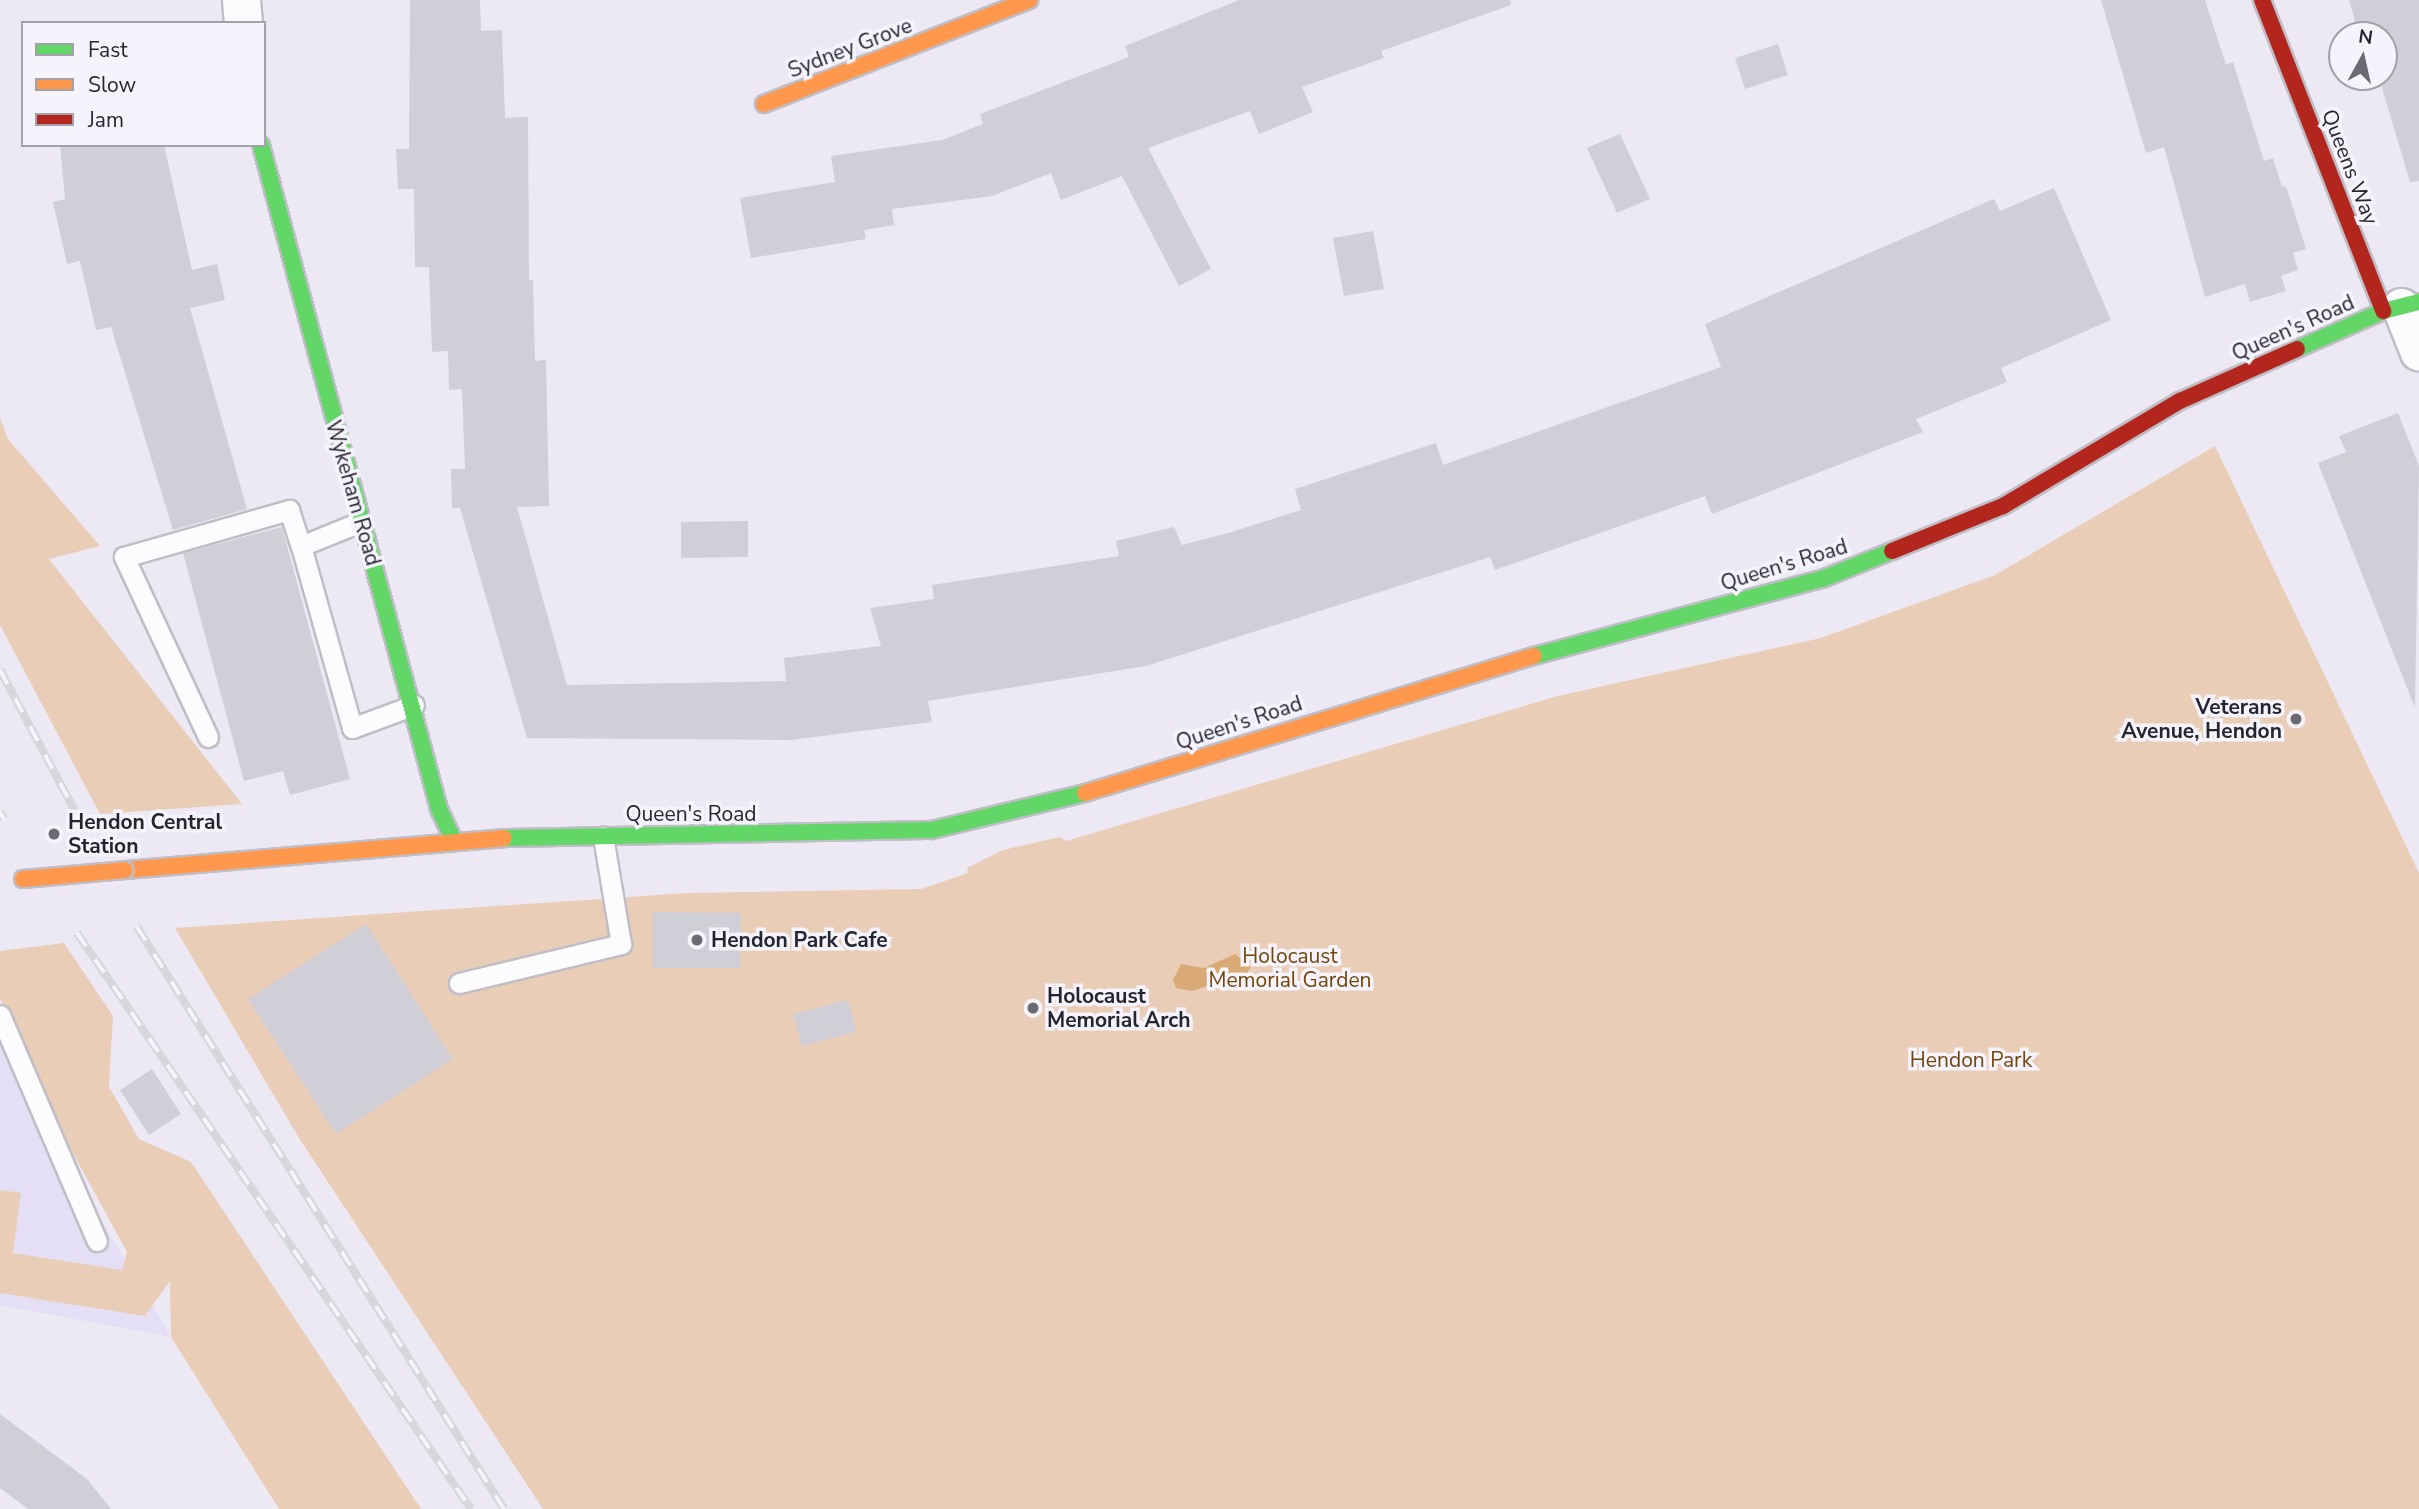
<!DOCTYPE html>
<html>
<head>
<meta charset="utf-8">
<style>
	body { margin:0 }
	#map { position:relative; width:2419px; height:1509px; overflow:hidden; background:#ece9f5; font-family:"Nunito Sans",sans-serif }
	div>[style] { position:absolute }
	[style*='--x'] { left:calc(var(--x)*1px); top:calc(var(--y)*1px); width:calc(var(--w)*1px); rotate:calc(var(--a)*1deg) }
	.built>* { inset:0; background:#e4dff4 }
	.green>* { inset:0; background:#e9cdb7 }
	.water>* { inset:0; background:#d9a976 }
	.building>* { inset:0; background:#d0ced7 }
	.roads { filter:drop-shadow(2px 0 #bfbec6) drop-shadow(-2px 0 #bfbec6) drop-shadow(0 2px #bfbec6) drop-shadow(0 -2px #bfbec6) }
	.lane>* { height:19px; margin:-9.5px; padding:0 9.5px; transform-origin:9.5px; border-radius:9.5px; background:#fcfcfe }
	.street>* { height:37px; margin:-18.5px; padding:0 18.5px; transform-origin:18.5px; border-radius:18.5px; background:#fcfcfe }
	.fast>* { height:16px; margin:-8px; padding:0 8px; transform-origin:8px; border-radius:8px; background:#63d668 }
	.slow>* { height:16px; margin:-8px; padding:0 8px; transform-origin:8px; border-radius:8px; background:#ff974d }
	.jam>* { height:16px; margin:-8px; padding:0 8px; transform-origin:8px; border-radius:8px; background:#b3261e }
	.rail>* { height:8px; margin-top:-4px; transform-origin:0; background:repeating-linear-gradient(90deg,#f5f3fc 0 16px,#d6d5d9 0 32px); box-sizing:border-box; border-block:2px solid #d6d5d9 }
	.bridges { filter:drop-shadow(2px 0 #bfbec6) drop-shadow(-2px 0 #bfbec6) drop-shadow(0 2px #bfbec6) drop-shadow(0 -2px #bfbec6) }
	.slow-bridge>* { height:16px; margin:-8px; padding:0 8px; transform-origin:8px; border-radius:8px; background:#ff974d }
	.dots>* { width:19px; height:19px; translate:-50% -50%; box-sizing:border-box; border:4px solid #f5f3fc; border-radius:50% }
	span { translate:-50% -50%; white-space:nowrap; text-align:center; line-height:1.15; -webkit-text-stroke:7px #f5f3fc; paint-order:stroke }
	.street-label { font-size:21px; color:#26242c }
	.poi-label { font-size:21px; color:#26242c; font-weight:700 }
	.right { translate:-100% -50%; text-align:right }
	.left { translate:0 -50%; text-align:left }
	.park-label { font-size:21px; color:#724608 }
	.legend { position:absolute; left:21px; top:21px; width:245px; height:126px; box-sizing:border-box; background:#f5f3fc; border:2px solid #a2a0a9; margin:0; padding:9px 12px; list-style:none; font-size:21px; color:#26242c }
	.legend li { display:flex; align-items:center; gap:14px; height:35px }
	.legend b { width:35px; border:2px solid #a2a0a9 }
	.north { position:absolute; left:2328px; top:21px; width:70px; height:70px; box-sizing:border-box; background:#f5f3fc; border:2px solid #a2a0a9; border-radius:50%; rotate:8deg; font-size:19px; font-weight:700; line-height:28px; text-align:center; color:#26242c }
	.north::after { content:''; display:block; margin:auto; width:24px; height:32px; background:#6b6972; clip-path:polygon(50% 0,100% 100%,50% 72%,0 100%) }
</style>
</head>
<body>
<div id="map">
	<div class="built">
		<i style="clip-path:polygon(0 1002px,76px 1178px,171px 1337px,0 1305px)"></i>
	</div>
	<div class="green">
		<i style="clip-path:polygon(0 418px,8px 439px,100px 546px,49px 559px,242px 804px,100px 814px,0 625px)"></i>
		<i style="clip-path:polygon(2215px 446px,2419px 873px,2419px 1509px,543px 1509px,299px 1138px,175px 928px,687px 893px,921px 889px,968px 873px,967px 868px,1003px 850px,1060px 837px,1066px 841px,1558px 696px,1821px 638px,1995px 575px)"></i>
		<i style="clip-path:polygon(64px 943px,113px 1016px,109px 1087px,139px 1139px,191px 1162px,421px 1509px,279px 1509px,171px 1337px,170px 1281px,145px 1316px,0 1293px,0 1190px,21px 1193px,13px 1253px,122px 1270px,127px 1252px,62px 1133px,0 998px,0 951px)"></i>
	</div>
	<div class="water">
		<i style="clip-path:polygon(1235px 954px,1251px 967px,1238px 985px,1225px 980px,1192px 991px,1176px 988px,1173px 980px,1181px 964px,1204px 968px)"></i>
	</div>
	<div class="building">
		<i style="clip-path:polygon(410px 0,480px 0,481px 31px,502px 30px,505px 118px,528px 117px,529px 280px,533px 280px,535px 361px,546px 360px,549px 506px,517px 507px,567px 685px,786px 681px,784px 658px,881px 646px,870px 608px,934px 599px,932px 585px,1119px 556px,1116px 541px,1174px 527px,1182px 545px,1228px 533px,1301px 510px,1295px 489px,1436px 443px,1443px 465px,1721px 367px,1705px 324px,1994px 199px,2000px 211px,2054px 188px,2111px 320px,2001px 368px,2007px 382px,1916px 419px,1923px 432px,1712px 514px,1705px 496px,1495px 570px,1490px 557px,1146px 666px,928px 701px,932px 722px,791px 740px,527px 738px,460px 508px,452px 508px,451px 469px,465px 469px,462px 389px,449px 390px,448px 351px,432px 352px,429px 267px,415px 267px,414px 189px,398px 189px,396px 149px,409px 149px)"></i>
		<i style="clip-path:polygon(1239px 0,1510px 0,1511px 5px,1381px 51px,1384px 58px,1302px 87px,1313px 112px,1259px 134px,1250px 111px,1148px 148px,1211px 269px,1179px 286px,1122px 176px,1061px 200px,1051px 173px,992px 196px,892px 209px,894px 225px,864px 230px,866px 239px,751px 258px,740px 198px,835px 182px,831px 156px,942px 140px,983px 124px,980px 114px,1129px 57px,1125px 46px)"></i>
		<i style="clip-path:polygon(2101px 0,2205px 0,2226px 65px,2233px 62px,2264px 161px,2273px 158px,2282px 187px,2286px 186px,2306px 249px,2293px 253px,2298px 270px,2281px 276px,2286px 291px,2250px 302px,2245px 284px,2205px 297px,2164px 147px,2146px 153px)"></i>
		<i style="clip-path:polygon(2349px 0,2419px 0,2419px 181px,2410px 182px,2380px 81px,2372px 83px,2371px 77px,2384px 77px,2384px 35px,2359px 35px)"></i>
		<i style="clip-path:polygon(1778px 44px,1788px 75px,1745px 89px,1735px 58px)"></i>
		<i style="clip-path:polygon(1620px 134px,1650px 199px,1617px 213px,1587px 148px)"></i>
		<i style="clip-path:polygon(60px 145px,164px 145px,192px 270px,217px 264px,225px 300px,190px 308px,247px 509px,173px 530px,111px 327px,96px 330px,80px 261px,67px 264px,53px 202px,65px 199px)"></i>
		<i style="clip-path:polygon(1373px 231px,1384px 289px,1344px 296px,1333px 238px)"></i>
		<i style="clip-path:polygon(2398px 413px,2419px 466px,2415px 708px,2318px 463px,2346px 452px,2339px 436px)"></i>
		<i style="clip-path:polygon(748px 521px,748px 557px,681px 558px,681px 522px)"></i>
		<i style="clip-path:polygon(282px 527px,350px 779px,290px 795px,283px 771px,244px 781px,183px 553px)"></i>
		<i style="clip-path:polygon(653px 912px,741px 913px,740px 968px,653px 968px)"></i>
		<i style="clip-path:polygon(366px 924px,453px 1059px,336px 1134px,248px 999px)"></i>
		<i style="clip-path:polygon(848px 1000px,856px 1032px,802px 1046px,793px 1014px)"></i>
		<i style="clip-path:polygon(152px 1069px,181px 1114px,149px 1135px,120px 1090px)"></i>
		<i style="clip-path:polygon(0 1414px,87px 1479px,111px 1509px,28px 1509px,0 1488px)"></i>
	</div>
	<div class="roads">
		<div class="lane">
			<i style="--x:301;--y:546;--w:189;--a:74.3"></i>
			<i style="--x:352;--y:728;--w:66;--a:-20.4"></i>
			<i style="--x:208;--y:737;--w:199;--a:-115"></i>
			<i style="--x:124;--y:557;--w:172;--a:-15.9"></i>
			<i style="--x:289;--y:510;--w:38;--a:72"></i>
			<i style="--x:301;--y:546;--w:64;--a:-22.1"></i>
			<i style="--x:459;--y:983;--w:167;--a:-13.5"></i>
			<i style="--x:621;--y:944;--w:109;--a:-99.5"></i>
			<i style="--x:0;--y:1015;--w:246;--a:66.8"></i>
		</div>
		<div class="street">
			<i style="--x:241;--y:0;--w:23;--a:85"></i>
			<i style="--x:2401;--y:307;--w:48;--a:68.2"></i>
		</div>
		<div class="fast">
			<i style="--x:261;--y:145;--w:687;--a:74.99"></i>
			<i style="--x:439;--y:809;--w:33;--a:65"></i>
			<i style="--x:2297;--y:349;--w:94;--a:-23.8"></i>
			<i style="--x:2383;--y:311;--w:37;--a:-14"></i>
			<i style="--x:1534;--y:656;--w:298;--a:-15"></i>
			<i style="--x:1822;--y:579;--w:75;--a:-21.8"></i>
			<i style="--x:504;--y:838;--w:428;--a:-1.1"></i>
			<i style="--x:932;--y:830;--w:157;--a:-13.6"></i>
		</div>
		<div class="slow">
			<i style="--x:764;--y:104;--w:285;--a:-21.4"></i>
			<i style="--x:1085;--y:793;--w:469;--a:-17"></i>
			<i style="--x:125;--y:870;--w:380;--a:-4.8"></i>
		</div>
		<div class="jam">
			<i style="--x:2262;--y:0;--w:334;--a:68.7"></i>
			<i style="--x:1892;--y:551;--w:120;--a:-22.1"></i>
			<i style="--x:2003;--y:506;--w:206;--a:-30.7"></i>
			<i style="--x:2180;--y:401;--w:128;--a:-24"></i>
		</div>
	</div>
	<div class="rail">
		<i style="--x:0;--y:670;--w:162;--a:62"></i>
		<i style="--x:0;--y:812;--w:8;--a:60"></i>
		<i style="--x:137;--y:927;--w:688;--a:57.77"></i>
		<i style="--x:77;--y:933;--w:698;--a:55.63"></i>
	</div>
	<div class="bridges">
		<div class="slow-bridge">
			<i style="--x:23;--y:879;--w:102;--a:-5"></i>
		</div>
	</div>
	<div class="dots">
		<i style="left:2296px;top:719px;background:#6b6972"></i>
		<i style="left:54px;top:834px;background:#6b6972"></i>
		<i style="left:697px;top:940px;background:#6b6972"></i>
		<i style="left:1033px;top:1008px;background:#6b6972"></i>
	</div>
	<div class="street-label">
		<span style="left:850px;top:48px;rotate:-21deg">Sydney Grove</span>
		<span style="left:2350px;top:167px;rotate:69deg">Queens Way</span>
		<span style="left:2293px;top:328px;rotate:-24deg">Queen's Road</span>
		<span style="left:353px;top:493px;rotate:74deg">Wykeham Road</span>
		<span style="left:1784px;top:565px;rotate:-17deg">Queen's Road</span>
		<span style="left:1239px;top:723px;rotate:-18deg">Queen's Road</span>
		<span style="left:691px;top:814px">Queen's Road</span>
	</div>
	<div class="poi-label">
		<span class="right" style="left:2282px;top:719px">Veterans<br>Avenue, Hendon</span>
		<span class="left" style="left:68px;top:834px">Hendon Central<br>Station</span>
		<span class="left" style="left:711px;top:940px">Hendon Park Cafe</span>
		<span class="left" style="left:1047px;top:1008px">Holocaust<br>Memorial Arch</span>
	</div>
	<div class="park-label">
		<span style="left:1290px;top:968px">Holocaust<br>Memorial Garden</span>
		<span style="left:1971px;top:1060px">Hendon Park</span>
	</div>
	<ul class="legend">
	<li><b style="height:9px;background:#63d668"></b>Fast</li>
	<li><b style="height:9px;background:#ff974d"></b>Slow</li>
	<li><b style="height:9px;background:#b3261e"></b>Jam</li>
	</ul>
	<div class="north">N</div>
</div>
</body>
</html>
